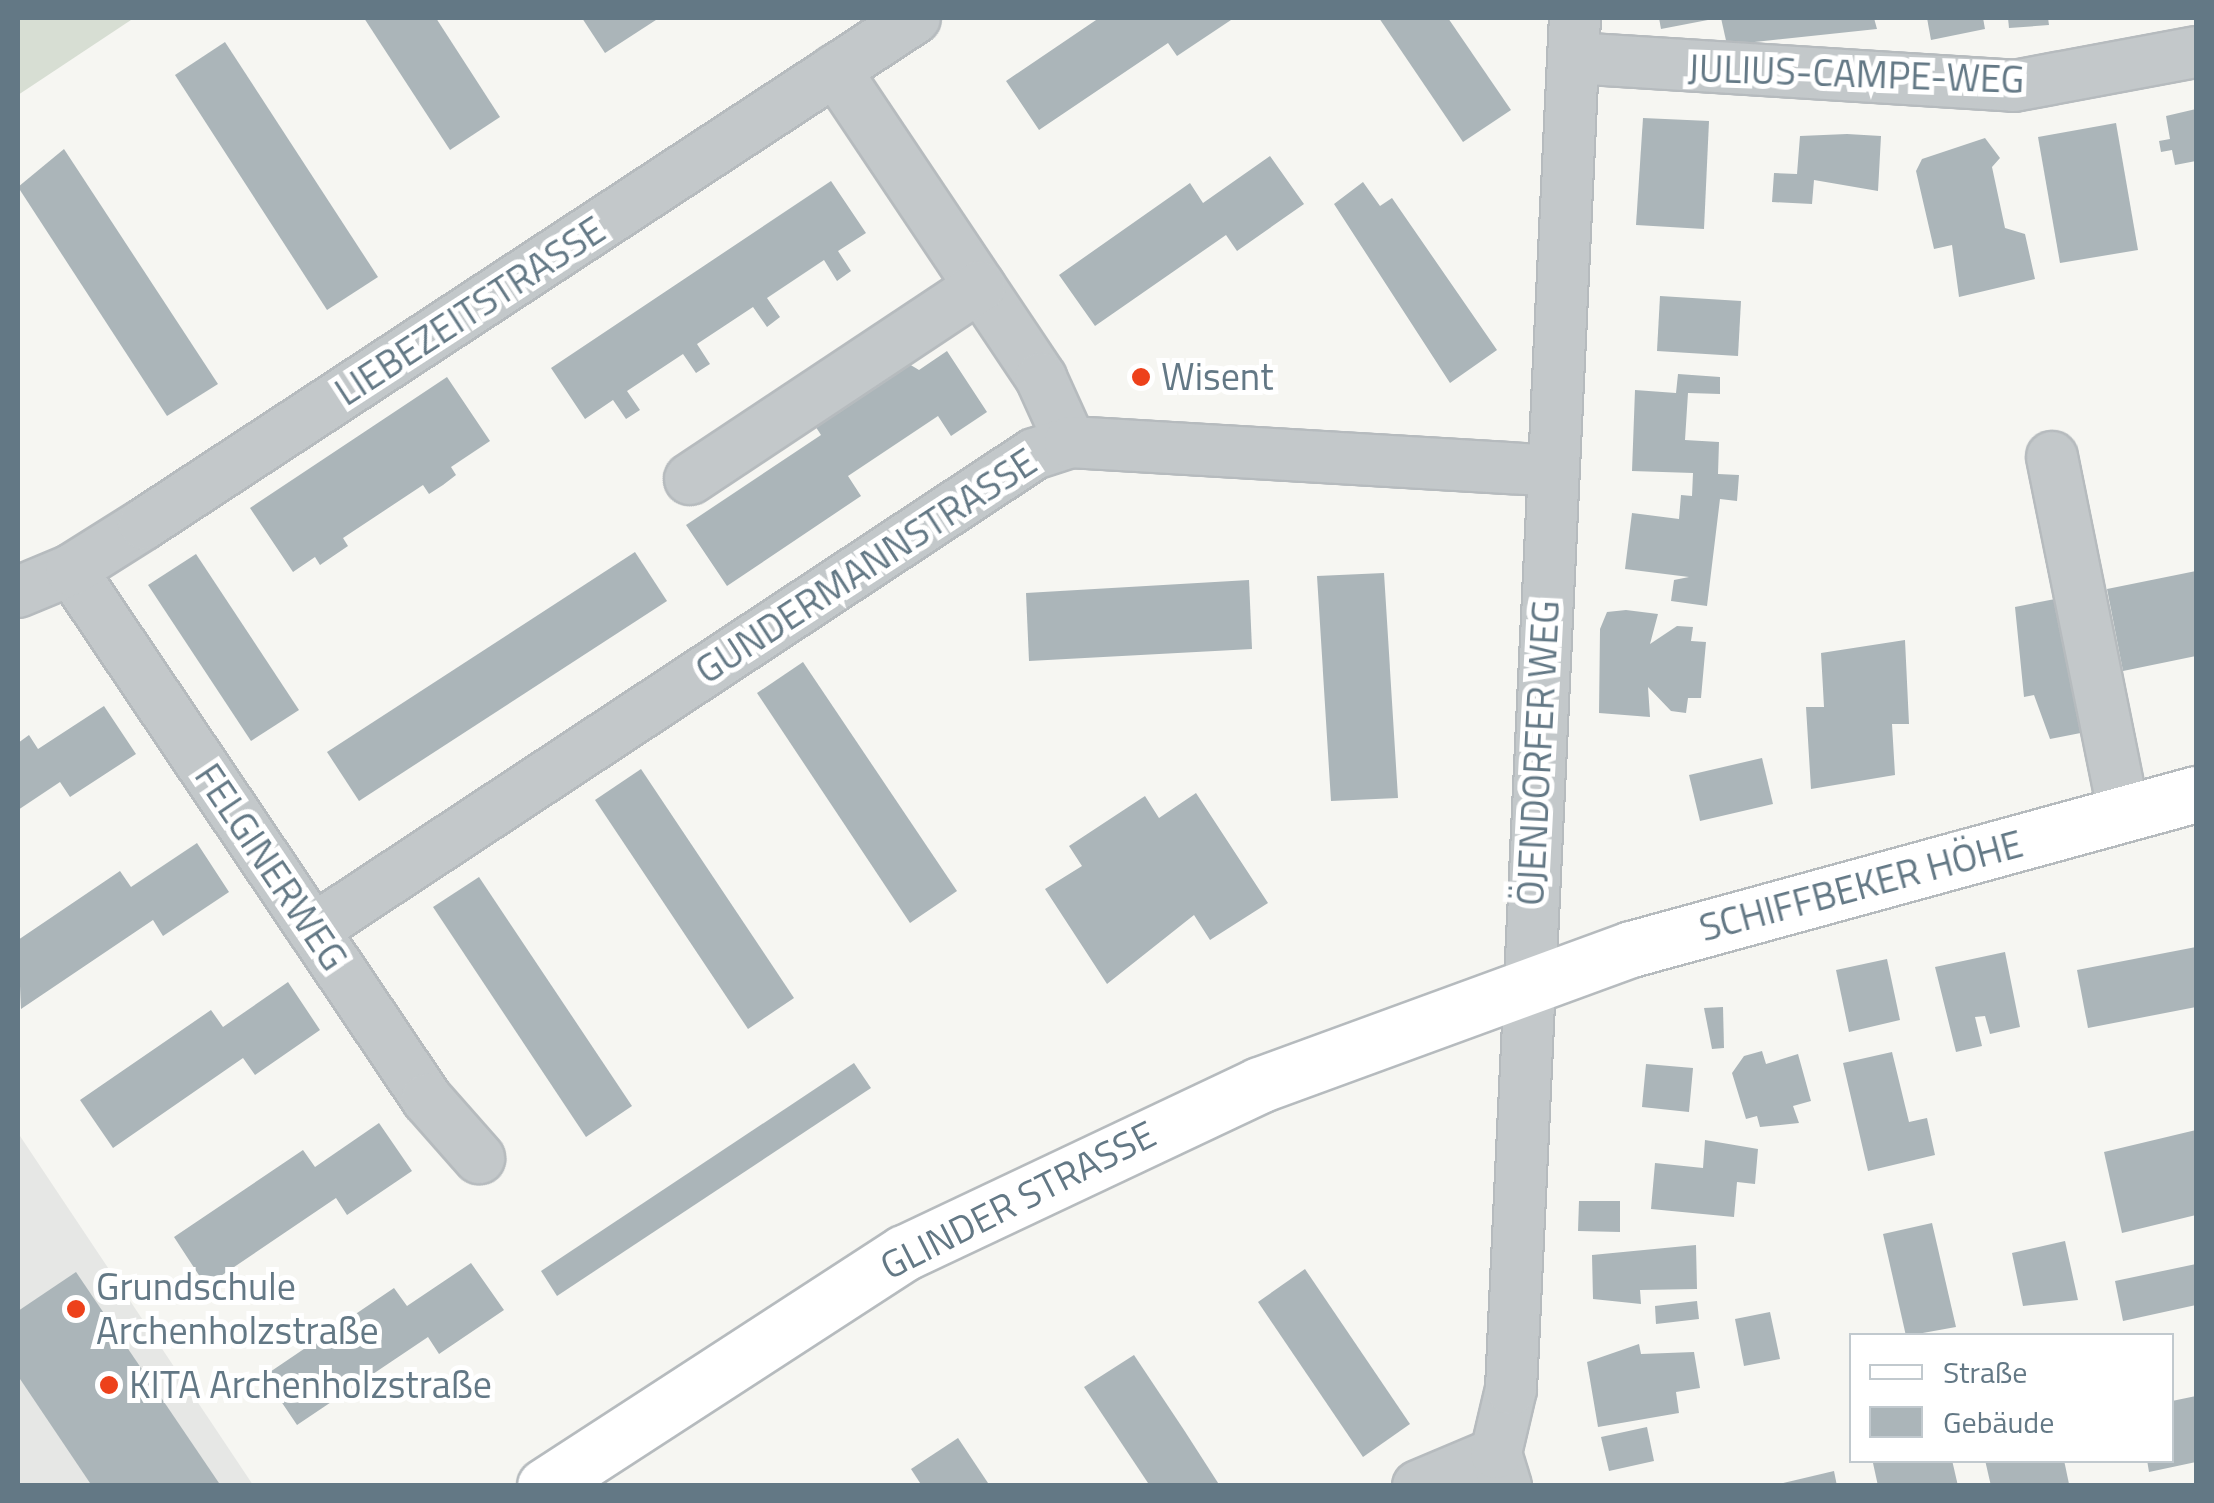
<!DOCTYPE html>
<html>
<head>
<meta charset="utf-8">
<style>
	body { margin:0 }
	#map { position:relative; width:2214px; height:1503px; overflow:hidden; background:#f6f6f2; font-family:"Titillium Web",sans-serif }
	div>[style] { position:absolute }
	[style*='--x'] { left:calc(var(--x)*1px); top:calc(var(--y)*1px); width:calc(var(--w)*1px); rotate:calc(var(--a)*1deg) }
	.built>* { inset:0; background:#e6e7e5 }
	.green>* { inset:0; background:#d7ded3 }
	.building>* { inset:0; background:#abb5b9 }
	.roads { filter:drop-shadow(2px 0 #b6bbbe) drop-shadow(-2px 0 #b6bbbe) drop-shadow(0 2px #b6bbbe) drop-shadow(0 -2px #b6bbbe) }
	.minor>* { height:50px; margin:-25px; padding:0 25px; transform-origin:25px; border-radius:25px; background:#c3c8ca }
	.major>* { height:55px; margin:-27.5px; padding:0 27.5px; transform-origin:27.5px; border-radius:27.5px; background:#fff }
	.dots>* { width:28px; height:28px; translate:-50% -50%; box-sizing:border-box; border:5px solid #fff; border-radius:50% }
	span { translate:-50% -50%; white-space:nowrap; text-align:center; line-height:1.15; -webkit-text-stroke:10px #fff; paint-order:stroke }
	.street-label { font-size:38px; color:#637885 }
	.poi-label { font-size:38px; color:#637885 }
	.left { translate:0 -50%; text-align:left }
	.frame { position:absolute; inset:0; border:20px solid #637885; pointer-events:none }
	.legend { position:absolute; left:1849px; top:1333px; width:325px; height:130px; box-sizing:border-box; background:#fff; border:2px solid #c1c9ce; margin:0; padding:12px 18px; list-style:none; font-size:30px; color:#637885 }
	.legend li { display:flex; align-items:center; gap:20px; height:50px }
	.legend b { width:50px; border:2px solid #c1c9ce }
</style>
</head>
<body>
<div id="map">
	<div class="built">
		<i style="clip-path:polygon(18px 1133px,253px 1485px,18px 1485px)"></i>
	</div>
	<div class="green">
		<i style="clip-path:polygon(18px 18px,134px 18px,18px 95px)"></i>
	</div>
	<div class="building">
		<i style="clip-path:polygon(364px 18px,436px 18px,500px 117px,450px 150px)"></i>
		<i style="clip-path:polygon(582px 18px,659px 18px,605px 53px)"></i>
		<i style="clip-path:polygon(1099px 18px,1234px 18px,1177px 56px,1168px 43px,1039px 130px,1006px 81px)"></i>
		<i style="clip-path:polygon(1379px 18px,1448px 18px,1511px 110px,1463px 142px)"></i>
		<i style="clip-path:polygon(1659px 18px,1713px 18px,1713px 19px,1661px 29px)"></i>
		<i style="clip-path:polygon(1721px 18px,1874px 18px,1877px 29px,1727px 45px)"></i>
		<i style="clip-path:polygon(1927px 18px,1983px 18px,1985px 29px,1931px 40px)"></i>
		<i style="clip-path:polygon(2008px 18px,2048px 18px,2049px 25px,2009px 28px)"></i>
		<i style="clip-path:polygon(225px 42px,378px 277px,327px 310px,175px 75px)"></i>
		<i style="clip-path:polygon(2196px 109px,2196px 161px,2175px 165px,2172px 150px,2161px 152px,2159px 141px,2170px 139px,2166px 116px)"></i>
		<i style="clip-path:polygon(1643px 118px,1709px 121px,1704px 229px,1636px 225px)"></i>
		<i style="clip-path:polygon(2116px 123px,2138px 250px,2060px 263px,2038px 137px)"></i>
		<i style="clip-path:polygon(1847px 134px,1881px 136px,1878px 191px,1814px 180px,1812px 204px,1772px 202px,1774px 173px,1797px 174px,1800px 136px)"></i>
		<i style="clip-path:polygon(1985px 138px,2000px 158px,1992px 167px,2005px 228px,2025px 234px,2035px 279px,1959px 297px,1952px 245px,1934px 249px,1916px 171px,1922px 159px)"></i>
		<i style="clip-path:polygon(64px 149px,218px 384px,167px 416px,18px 187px)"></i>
		<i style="clip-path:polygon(1270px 156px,1304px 204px,1237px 251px,1226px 235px,1095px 326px,1059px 275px,1190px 183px,1203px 203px)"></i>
		<i style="clip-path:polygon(831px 181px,866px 233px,838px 251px,851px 271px,837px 281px,824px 260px,767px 298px,780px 317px,767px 327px,753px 307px,697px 344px,710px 364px,696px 373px,683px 354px,627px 391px,640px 410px,626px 419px,613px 400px,585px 419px,551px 368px)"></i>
		<i style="clip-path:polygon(1363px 182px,1380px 206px,1392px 198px,1497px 350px,1450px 383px,1334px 204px)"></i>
		<i style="clip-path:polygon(1660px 296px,1741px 301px,1738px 356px,1657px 351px)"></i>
		<i style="clip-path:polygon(947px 351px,987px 412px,951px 436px,938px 416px,848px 476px,861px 496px,727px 586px,686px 525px,821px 435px,810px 418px,899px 358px,919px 370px)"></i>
		<i style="clip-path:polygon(1678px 374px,1720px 377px,1720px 394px,1688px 393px,1685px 440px,1719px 442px,1718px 474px,1739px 475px,1737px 501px,1720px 499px,1707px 606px,1671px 601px,1674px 580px,1689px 577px,1625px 569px,1632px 513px,1679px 519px,1681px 495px,1692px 496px,1693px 473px,1632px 471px,1635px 390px,1676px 393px)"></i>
		<i style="clip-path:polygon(447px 377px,490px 441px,451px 467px,456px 475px,443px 485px,429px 494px,423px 485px,343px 538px,348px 546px,320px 565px,315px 557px,293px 572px,250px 508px)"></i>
		<i style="clip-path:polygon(635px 552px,667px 601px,359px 801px,327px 752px)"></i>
		<i style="clip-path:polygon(196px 554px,299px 710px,251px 741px,148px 585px)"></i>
		<i style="clip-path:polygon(2196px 571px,2196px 656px,2123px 671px,2107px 589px)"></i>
		<i style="clip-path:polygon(1384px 573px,1398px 798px,1331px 801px,1317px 576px)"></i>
		<i style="clip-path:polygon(1249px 580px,1252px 649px,1029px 661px,1026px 593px)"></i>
		<i style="clip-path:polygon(2055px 599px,2069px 635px,2064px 647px,2079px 644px,2096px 730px,2050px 739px,2034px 695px,2024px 697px,2015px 607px)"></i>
		<i style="clip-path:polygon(1626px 610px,1658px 614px,1650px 644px,1677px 626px,1693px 627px,1691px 641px,1706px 642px,1701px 698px,1688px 698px,1686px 713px,1671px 711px,1648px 687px,1650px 717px,1599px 713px,1600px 629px,1607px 612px)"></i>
		<i style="clip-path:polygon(1905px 640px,1909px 724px,1892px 724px,1895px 775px,1811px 789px,1806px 707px,1824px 707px,1821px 653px)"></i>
		<i style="clip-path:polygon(803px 662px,957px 891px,910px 923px,757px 693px)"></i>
		<i style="clip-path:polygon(104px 706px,136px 754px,70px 797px,60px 782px,18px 810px,18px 743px,29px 735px,38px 749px)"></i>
		<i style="clip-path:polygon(1762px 758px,1773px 804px,1700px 821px,1689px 775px)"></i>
		<i style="clip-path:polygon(641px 769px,794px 998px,748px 1029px,595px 800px)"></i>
		<i style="clip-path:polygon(1196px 793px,1268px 903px,1210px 940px,1194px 915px,1107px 984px,1045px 889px,1082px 866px,1069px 846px,1145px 796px,1159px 818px)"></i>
		<i style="clip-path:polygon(197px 843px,229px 892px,163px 936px,153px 920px,21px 1009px,18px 940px,120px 871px,131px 887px)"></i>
		<i style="clip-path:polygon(479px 877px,632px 1106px,586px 1137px,433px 907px)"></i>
		<i style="clip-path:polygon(2196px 947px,2196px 1007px,2088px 1028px,2077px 970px)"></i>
		<i style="clip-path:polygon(2005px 952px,2020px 1027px,1990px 1034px,1985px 1016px,1975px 1017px,1982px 1046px,1956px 1052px,1935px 967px)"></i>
		<i style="clip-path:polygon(1887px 959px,1900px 1020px,1849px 1032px,1836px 970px)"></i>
		<i style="clip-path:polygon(288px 982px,320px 1030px,255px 1075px,243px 1058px,113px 1148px,80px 1100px,211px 1010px,223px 1027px)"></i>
		<i style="clip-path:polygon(1723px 1007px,1724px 1048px,1712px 1049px,1704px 1008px)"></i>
		<i style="clip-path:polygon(1762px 1051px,1766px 1064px,1798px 1054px,1811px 1101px,1793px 1106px,1799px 1123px,1760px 1127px,1757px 1116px,1746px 1119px,1732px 1073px,1744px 1056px)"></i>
		<i style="clip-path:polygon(1892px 1052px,1909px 1122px,1927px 1118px,1935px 1155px,1868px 1171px,1843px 1063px)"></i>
		<i style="clip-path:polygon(854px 1063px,871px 1088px,557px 1296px,541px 1271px)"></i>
		<i style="clip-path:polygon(1646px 1064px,1693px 1068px,1689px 1112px,1642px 1107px)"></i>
		<i style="clip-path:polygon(379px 1123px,412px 1171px,347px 1215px,336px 1198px,206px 1286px,174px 1237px,303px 1150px,315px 1167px)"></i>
		<i style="clip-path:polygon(2196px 1130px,2196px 1215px,2122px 1233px,2104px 1152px)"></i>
		<i style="clip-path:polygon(1705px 1140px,1758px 1149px,1755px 1184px,1737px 1182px,1734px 1217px,1651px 1209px,1655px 1163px,1703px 1168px)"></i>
		<i style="clip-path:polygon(1579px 1201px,1620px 1201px,1620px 1232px,1578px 1231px)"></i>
		<i style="clip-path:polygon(1932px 1223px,1956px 1327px,1906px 1336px,1883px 1234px)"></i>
		<i style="clip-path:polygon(2065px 1241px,2078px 1300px,2023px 1306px,2012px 1253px)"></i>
		<i style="clip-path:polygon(1696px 1245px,1697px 1289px,1640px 1290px,1641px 1304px,1593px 1299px,1592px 1255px)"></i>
		<i style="clip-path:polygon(471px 1263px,504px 1310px,439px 1354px,428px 1337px,297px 1425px,264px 1376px,394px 1288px,407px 1306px)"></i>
		<i style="clip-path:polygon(2196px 1264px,2196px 1305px,2123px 1321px,2115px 1281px)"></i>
		<i style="clip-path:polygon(1305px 1269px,1410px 1424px,1363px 1457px,1258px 1302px)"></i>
		<i style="clip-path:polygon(76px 1272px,221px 1486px,92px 1486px,18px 1376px,18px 1311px)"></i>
		<i style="clip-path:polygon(1697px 1301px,1699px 1319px,1656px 1324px,1655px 1306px)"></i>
		<i style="clip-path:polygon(1770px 1312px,1780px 1359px,1744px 1366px,1735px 1319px)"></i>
		<i style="clip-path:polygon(1639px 1344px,1641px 1354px,1694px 1352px,1700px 1388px,1676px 1392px,1679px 1413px,1598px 1427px,1587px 1362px)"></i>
		<i style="clip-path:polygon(1134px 1355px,1184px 1430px,1220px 1486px,1150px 1486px,1084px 1387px)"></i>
		<i style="clip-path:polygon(2196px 1396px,2196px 1462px,2149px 1472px,2147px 1460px,2172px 1460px,2172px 1401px)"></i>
		<i style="clip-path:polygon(1647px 1427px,1654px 1461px,1609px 1471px,1601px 1437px)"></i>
		<i style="clip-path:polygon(958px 1438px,990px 1486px,922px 1486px,911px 1469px)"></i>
		<i style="clip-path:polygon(1885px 1460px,1952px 1460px,1958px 1486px,1878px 1486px,1873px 1463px)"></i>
		<i style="clip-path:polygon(1985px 1460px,2064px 1460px,2069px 1484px,1991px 1486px)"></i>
		<i style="clip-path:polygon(1834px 1471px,1837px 1486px,1779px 1486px,1779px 1484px)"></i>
	</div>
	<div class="roads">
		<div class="minor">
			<i style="--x:1573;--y:58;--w:442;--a:3.6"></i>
			<i style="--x:2014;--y:86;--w:185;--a:-10.6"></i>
			<i style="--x:835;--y:70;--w:371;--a:56.2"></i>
			<i style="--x:1041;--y:378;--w:70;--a:65.6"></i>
			<i style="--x:2052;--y:457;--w:364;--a:78.6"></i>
			<i style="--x:690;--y:479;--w:348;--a:-33.6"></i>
			<i style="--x:71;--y:570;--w:638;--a:56.06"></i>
			<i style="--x:427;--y:1099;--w:79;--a:48.6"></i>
			<i style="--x:18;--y:592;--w:57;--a:-22.5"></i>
			<i style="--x:71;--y:570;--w:86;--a:-32.2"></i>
			<i style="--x:144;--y:524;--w:922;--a:-33.28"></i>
			<i style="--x:313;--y:930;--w:864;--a:-33.43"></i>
			<i style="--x:1034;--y:454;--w:38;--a:-18"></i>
			<i style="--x:1070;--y:442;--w:483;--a:3.4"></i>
			<i style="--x:1418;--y:1486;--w:85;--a:-22.9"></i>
			<i style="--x:1506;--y:1486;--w:34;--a:-107"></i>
			<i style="--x:1496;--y:1453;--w:66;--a:-76.8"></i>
			<i style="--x:1511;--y:1389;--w:1372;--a:-87.33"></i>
		</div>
		<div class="major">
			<i style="--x:545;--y:1486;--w:428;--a:-33"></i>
			<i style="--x:904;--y:1253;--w:393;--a:-25.3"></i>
			<i style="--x:1259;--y:1085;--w:396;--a:-20.1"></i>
			<i style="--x:1631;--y:949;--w:586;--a:-15.34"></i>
		</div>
	</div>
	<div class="dots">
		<i style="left:1141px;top:377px;background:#ed411b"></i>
		<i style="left:76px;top:1309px;background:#ed411b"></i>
		<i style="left:109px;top:1385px;background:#ed411b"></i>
	</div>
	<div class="street-label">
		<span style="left:1856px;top:74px;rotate:2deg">JULIUS-CAMPE-WEG</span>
		<span style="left:470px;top:311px;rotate:-33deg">LIEBEZEITSTRASSE</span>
		<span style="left:866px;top:566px;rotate:-33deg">GUNDERMANNSTRASSE</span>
		<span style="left:1538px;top:753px;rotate:-87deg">ÖJENDORFER WEG</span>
		<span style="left:271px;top:867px;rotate:56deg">FELGINERWEG</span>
		<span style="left:1861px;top:886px;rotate:-15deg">SCHIFFBEKER HÖHE</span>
		<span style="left:1018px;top:1200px;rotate:-27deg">GLINDER STRASSE</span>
	</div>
	<div class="poi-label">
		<span class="left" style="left:1161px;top:377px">Wisent</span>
		<span class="left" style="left:96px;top:1309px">Grundschule<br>Archenholzstraße</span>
		<span class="left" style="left:129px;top:1385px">KITA Archenholzstraße</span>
	</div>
	<div class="frame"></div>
	<ul class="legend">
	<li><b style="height:12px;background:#fff"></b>Straße</li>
	<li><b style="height:28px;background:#abb5b9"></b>Gebäude</li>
	</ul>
</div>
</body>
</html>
